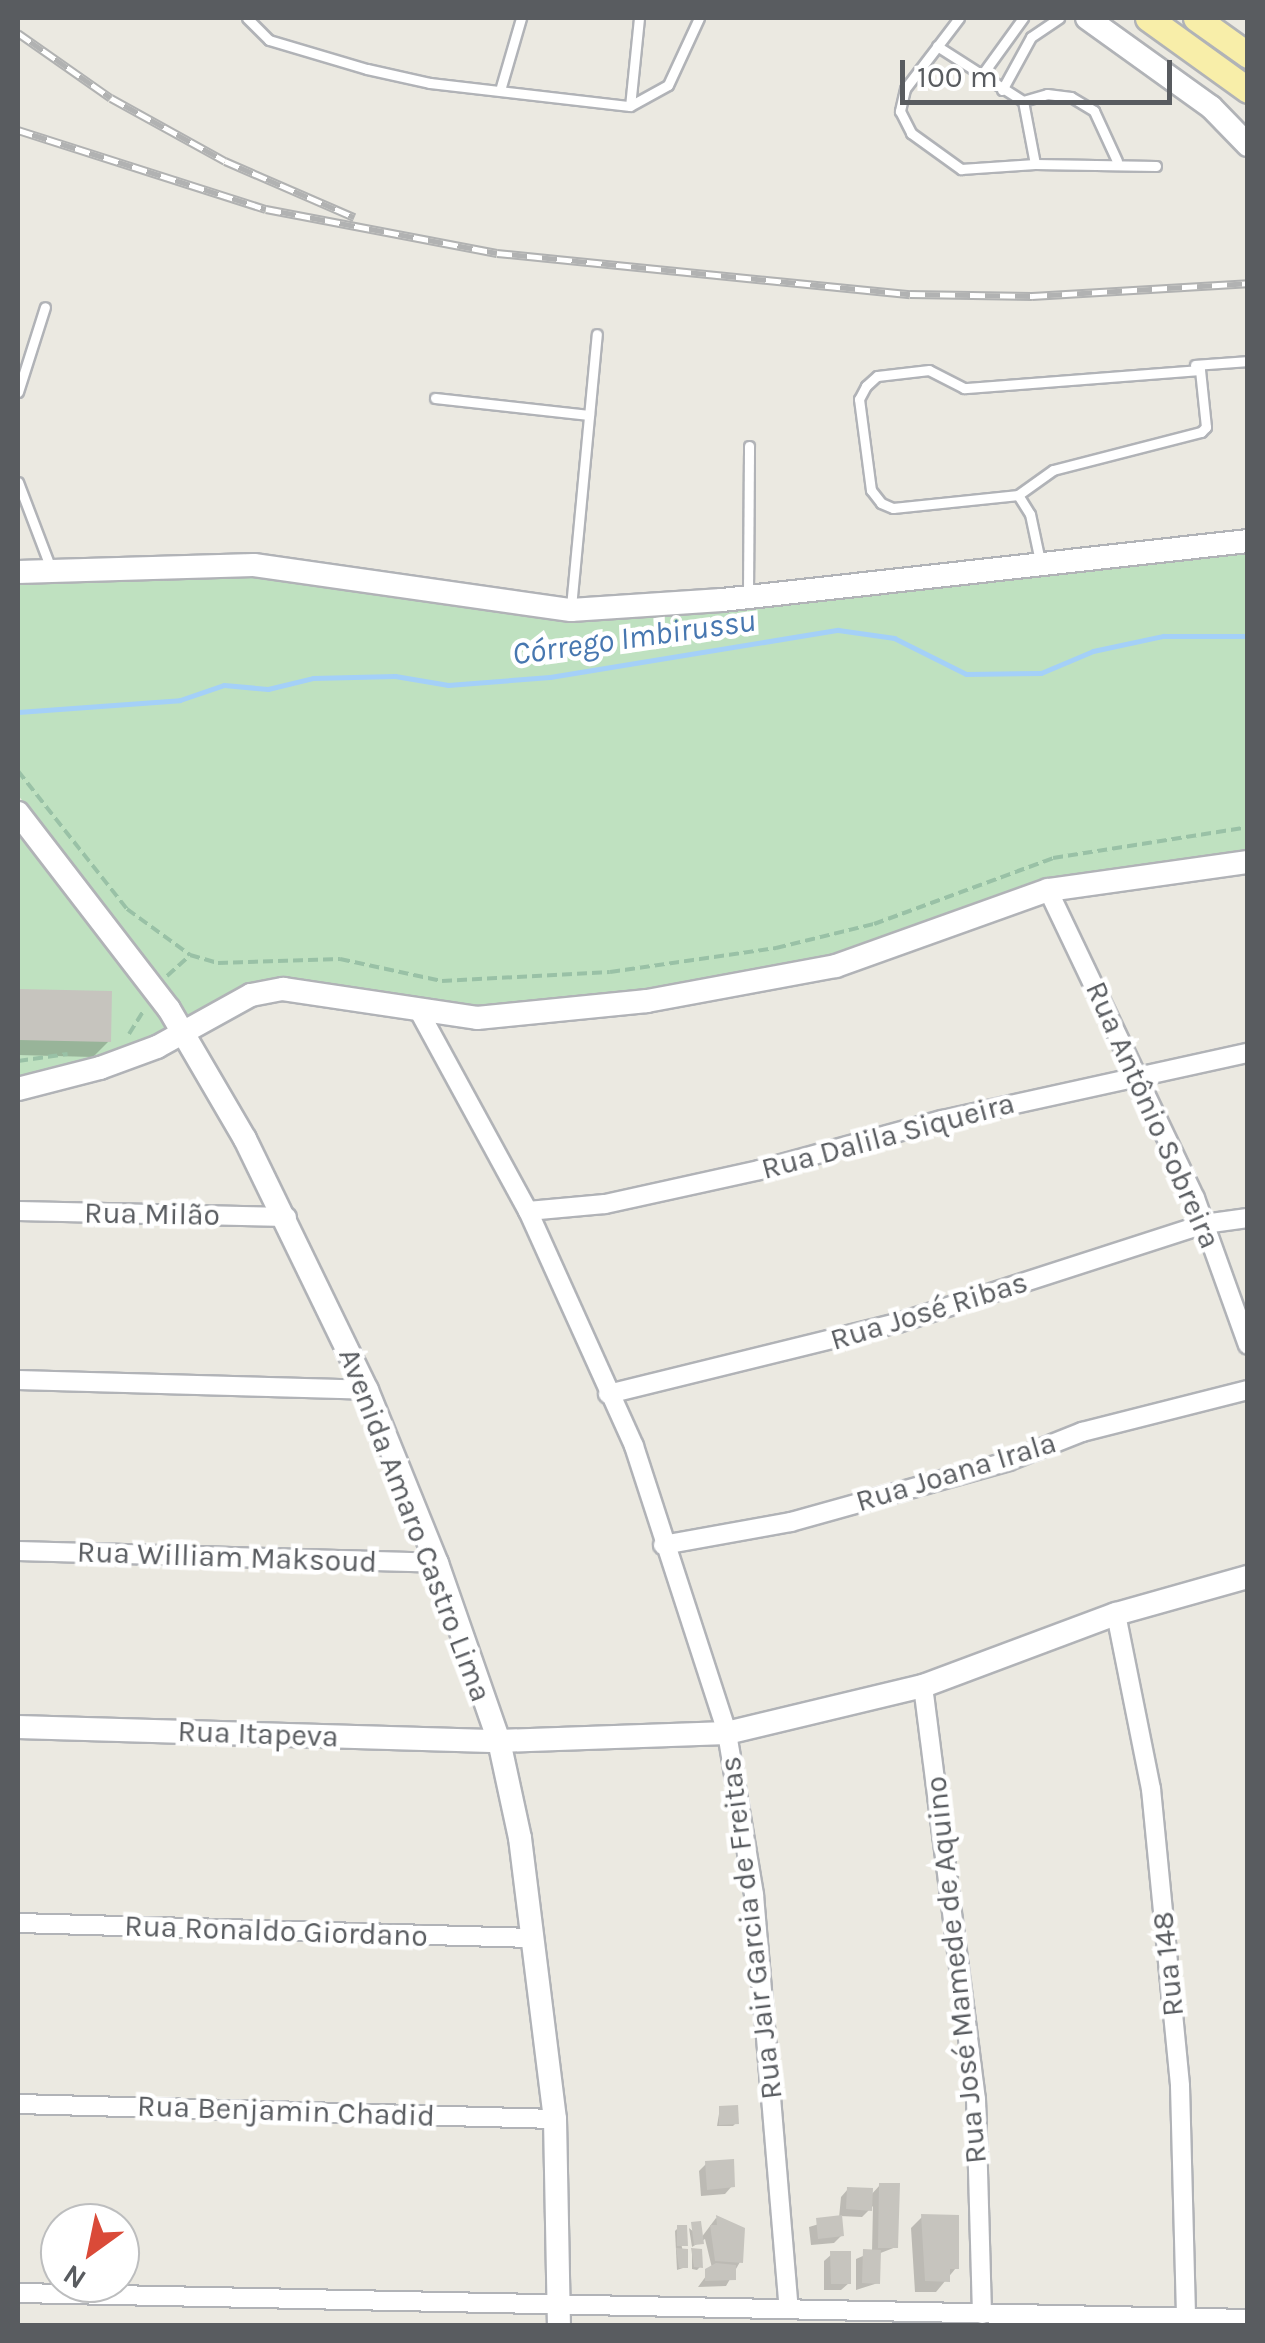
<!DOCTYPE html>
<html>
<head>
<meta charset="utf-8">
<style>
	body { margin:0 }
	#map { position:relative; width:1265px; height:2343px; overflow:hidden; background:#ebe9e1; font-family:Karla,sans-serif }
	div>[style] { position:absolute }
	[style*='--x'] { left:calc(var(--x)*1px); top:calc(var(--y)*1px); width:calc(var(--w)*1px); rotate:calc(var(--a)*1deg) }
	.green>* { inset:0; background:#bfe1c0 }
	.shadow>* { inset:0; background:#0003 }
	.stream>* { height:5px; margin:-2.5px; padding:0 2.5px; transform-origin:2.5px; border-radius:2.5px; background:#a4d0f8 }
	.building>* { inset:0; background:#c6c4be }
	.path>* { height:4px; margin-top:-2px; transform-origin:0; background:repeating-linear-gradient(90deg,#99c1a6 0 10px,transparent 0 15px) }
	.roads { filter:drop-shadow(2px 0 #b1b3b7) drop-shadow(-2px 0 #b1b3b7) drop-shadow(0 2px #b1b3b7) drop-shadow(0 -2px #b1b3b7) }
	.lane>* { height:9px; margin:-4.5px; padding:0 4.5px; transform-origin:4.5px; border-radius:4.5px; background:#fff }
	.street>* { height:18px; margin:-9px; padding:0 9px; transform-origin:9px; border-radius:9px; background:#fff }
	.secondary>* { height:22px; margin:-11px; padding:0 11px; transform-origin:11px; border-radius:11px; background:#fff }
	.primary>* { height:25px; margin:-12.5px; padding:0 12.5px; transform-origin:12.5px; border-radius:12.5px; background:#f8eea9 }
	.rail>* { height:9px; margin-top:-4.5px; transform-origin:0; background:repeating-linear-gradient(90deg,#fff 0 15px,#b1b2b2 0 30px); box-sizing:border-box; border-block:2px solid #b1b2b2 }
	span { translate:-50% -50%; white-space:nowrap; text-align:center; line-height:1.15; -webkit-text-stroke:9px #fff; paint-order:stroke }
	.street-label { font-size:30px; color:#595c60 }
	.water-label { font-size:32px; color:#4777b0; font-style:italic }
	.frame { position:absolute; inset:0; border:20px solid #595c60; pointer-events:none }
	.north { position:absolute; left:40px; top:2203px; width:100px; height:100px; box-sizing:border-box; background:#fff; border:2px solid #bdbebf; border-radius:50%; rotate:213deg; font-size:28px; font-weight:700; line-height:40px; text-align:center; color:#595c60 }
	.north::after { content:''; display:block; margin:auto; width:35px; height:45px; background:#da4a38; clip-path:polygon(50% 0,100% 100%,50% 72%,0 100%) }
	.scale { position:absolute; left:900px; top:60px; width:272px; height:45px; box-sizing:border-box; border:5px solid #595c60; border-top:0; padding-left:12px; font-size:30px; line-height:35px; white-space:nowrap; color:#595c60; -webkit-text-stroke:8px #fff; paint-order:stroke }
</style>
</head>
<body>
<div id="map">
	<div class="green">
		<i style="clip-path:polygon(1247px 538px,1247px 860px,1118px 874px,848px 962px,489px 1014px,294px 985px,193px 1023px,18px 795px,18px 569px,140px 565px,582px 606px)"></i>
		<i style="clip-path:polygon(18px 823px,176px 1034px,18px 1086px)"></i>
	</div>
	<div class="shadow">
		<i style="clip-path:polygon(18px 992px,110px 994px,109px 1041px,93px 1057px,18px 1055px)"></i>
		<i style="clip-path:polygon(720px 2108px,736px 2123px,733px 2126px,717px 2126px)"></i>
		<i style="clip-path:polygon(707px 2163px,732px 2186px,725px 2194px,701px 2196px,699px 2171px)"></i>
		<i style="clip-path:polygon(880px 2185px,896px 2247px,878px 2254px,878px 2283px,856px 2290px,856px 2259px,872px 2252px,873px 2206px,862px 2217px,840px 2216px,842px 2235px,834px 2243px,811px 2245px,809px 2227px,839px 2218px,841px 2197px,848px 2189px,870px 2196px)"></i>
		<i style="clip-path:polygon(922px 2217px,956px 2268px,936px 2292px,915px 2292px,911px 2228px)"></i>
		<i style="clip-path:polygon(716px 2218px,743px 2230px,740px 2262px,726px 2286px,698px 2287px,712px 2268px,705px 2239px,692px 2247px,689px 2228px,701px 2238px)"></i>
		<i style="clip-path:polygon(678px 2228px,686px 2267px,677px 2270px,675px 2231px)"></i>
		<i style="clip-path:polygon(692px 2250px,700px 2267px,697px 2270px,692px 2269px)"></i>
		<i style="clip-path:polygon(832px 2254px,849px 2283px,841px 2290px,824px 2290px,824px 2261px)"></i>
	</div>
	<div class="stream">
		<i style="--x:18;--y:712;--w:162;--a:-4.2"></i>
		<i style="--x:180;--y:700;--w:46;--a:-18.8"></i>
		<i style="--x:224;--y:685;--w:44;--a:5.2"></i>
		<i style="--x:268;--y:689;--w:46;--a:-13.7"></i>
		<i style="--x:313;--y:678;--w:82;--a:-1.4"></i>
		<i style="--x:395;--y:676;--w:54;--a:9.6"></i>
		<i style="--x:448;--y:685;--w:102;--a:-4.5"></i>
		<i style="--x:550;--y:677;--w:292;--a:-9.3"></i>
		<i style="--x:838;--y:630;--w:57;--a:8.1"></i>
		<i style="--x:894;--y:638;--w:80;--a:26.6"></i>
		<i style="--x:966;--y:674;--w:75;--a:-0.8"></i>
		<i style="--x:1041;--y:673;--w:56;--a:-22.9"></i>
		<i style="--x:1093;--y:651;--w:72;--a:-12.1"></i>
		<i style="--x:1163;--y:636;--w:85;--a:0"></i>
	</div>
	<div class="building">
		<i style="clip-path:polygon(18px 989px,112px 991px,111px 1042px,18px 1040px)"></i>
		<i style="clip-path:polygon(738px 2105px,739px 2124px,719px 2125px,719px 2106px)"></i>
		<i style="clip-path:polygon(734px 2159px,735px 2187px,707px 2190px,705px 2161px)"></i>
		<i style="clip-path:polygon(879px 2183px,900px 2183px,898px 2248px,878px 2248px)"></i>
		<i style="clip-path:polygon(847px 2187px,873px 2188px,872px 2211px,846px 2209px)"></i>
		<i style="clip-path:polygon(921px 2214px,959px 2215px,959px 2269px,950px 2269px,950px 2282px,925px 2281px)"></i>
		<i style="clip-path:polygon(716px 2215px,745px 2228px,743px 2263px,715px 2261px,710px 2225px,717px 2225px)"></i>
		<i style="clip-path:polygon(842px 2215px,844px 2236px,818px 2239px,816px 2218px)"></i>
		<i style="clip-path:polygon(701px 2221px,704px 2244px,694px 2245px,691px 2222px)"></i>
		<i style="clip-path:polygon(677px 2225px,687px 2225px,688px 2246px,677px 2246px)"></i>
		<i style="clip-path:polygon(676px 2248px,688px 2249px,688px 2268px,679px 2268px)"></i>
		<i style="clip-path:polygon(691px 2248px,702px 2249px,703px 2268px,694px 2267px)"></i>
		<i style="clip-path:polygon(863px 2249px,881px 2250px,880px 2284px,862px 2283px)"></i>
		<i style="clip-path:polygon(830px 2251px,851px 2251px,851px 2284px,831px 2284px)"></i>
		<i style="clip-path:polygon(716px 2263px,736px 2265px,736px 2280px,705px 2281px,705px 2269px)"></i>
	</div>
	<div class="path">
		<i style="--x:18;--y:771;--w:176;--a:51.7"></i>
		<i style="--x:127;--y:909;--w:78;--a:36.1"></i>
		<i style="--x:190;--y:955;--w:29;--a:16"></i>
		<i style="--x:218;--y:963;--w:122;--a:-1.9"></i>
		<i style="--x:340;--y:959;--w:104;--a:12.2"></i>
		<i style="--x:442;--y:981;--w:168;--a:-3.1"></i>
		<i style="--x:610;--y:972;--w:168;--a:-8.2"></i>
		<i style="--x:776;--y:948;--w:101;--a:-13.8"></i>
		<i style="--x:874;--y:924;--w:191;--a:-20.2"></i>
		<i style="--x:1053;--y:858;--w:197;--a:-9"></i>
		<i style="--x:167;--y:976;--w:31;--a:-42"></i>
		<i style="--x:129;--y:1034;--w:28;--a:-58"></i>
		<i style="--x:18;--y:1061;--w:50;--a:-8"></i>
	</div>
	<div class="roads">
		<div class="lane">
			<i style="--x:247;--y:18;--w:31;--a:45"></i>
			<i style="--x:269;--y:40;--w:102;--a:16.5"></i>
			<i style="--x:367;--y:69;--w:65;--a:12.5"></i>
			<i style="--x:430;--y:83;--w:201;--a:6.6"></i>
			<i style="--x:639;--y:18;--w:88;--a:95.8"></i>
			<i style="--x:630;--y:106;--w:43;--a:-28.9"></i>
			<i style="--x:668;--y:85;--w:74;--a:-65.2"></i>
			<i style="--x:959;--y:18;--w:89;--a:127.3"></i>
			<i style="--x:905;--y:89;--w:23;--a:103"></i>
			<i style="--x:900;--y:111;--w:25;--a:63"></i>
			<i style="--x:911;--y:133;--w:62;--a:35.8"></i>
			<i style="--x:961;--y:169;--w:74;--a:-3.9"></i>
			<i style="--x:937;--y:46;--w:102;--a:32.6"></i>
			<i style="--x:1023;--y:101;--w:64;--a:79.2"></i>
			<i style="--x:1035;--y:164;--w:121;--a:0.9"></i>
			<i style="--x:981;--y:76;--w:72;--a:-54.1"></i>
			<i style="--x:501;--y:87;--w:72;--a:-73.8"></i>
			<i style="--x:1002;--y:90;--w:60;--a:-61.3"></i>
			<i style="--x:1031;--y:37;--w:34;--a:-34"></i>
			<i style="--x:1023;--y:101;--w:25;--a:-16"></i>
			<i style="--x:1047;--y:94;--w:24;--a:7"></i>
			<i style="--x:1071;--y:97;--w:27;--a:31"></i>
			<i style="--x:1094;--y:111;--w:55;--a:65.3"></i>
			<i style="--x:1195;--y:365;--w:53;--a:-4.3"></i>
			<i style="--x:18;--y:392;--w:89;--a:-72.4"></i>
			<i style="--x:435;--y:398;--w:155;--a:6.3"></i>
			<i style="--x:18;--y:482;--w:93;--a:69.2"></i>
			<i style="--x:1018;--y:495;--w:43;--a:-35.5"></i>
			<i style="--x:1053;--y:470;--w:153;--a:-14.4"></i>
			<i style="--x:1201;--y:432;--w:7;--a:-45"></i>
			<i style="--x:1206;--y:427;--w:57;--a:-96"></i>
			<i style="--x:1200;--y:370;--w:237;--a:175.6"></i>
			<i style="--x:964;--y:388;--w:39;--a:-153"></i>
			<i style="--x:929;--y:370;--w:52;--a:173.4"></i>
			<i style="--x:877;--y:376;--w:15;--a:138"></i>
			<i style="--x:866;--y:386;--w:15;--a:118"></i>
			<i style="--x:859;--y:399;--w:92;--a:82.5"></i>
			<i style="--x:871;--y:490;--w:16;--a:52"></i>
			<i style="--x:881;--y:503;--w:13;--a:23"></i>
			<i style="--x:893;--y:508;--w:126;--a:-5.9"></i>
			<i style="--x:1018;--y:495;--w:22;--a:58"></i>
			<i style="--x:1030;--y:514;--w:48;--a:78"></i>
			<i style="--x:748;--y:594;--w:148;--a:-89.6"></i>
			<i style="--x:571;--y:607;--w:274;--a:-84.6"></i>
		</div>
		<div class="street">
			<i style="--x:1048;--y:890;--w:341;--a:64.5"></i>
			<i style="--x:1195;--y:1198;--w:156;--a:70.2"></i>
			<i style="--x:420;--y:1013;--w:226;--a:61.4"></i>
			<i style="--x:528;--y:1211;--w:258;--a:65.7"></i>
			<i style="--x:634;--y:1446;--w:302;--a:72"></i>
			<i style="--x:727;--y:1733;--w:164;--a:80.5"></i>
			<i style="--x:754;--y:1895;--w:414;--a:85.2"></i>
			<i style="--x:18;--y:1211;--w:269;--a:1.3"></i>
			<i style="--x:528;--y:1211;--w:77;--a:-5.2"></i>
			<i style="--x:605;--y:1204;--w:158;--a:-12.4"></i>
			<i style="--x:759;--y:1170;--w:190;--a:-15.3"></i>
			<i style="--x:942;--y:1120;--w:313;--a:-12.4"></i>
			<i style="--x:18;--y:1380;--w:349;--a:1.6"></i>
			<i style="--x:608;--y:1394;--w:299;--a:-13.8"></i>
			<i style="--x:898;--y:1323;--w:322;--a:-17.9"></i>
			<i style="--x:1204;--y:1224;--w:44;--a:-7.8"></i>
			<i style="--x:663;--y:1545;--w:130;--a:-10.2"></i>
			<i style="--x:791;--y:1522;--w:226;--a:-15.6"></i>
			<i style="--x:1009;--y:1461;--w:79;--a:-21.7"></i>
			<i style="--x:1082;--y:1432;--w:171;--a:-14.2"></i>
			<i style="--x:18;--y:1551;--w:419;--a:1.6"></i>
			<i style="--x:1116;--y:1614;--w:178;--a:78.7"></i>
			<i style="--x:1151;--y:1789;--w:298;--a:84.4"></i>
			<i style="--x:1180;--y:2086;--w:232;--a:88.5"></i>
			<i style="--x:923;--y:1686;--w:416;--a:82.7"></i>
			<i style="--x:976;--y:2099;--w:215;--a:88.4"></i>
			<i style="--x:18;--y:1923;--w:516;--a:1.67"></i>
			<i style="--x:18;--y:2104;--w:537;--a:1.6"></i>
			<i style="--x:18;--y:2293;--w:1230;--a:1.21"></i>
		</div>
		<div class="secondary">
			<i style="--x:1087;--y:18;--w:153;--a:35.7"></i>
			<i style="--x:1211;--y:107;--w:53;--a:45.8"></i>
			<i style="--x:18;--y:572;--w:236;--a:-1.7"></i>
			<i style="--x:254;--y:565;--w:320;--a:8.1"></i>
			<i style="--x:571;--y:610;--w:151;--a:-3.8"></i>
			<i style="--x:722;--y:600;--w:529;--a:-6.4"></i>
			<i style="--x:18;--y:813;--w:247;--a:52.4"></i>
			<i style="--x:169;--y:1009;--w:151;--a:59.7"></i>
			<i style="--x:245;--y:1139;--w:279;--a:64.1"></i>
			<i style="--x:367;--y:1390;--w:187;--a:68"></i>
			<i style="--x:437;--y:1563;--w:188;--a:70.8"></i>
			<i style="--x:499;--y:1741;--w:99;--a:77.8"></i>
			<i style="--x:520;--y:1838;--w:283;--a:82.9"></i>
			<i style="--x:555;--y:2119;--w:207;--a:88.9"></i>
			<i style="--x:18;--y:1089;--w:85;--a:-14.4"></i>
			<i style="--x:100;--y:1068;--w:61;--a:-20.2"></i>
			<i style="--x:157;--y:1047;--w:107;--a:-29"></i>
			<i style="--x:251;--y:995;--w:33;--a:-11"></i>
			<i style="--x:283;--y:989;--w:196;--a:8.5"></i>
			<i style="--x:477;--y:1018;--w:171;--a:-5.7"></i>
			<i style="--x:647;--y:1001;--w:192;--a:-10.5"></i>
			<i style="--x:836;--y:966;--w:225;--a:-19.7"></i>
			<i style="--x:1048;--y:890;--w:202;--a:-8"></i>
			<i style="--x:18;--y:1727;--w:481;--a:1.7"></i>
			<i style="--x:499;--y:1741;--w:228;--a:-2"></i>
			<i style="--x:727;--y:1733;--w:202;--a:-13.5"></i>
			<i style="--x:923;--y:1686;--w:206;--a:-20.5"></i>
			<i style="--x:1116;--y:1614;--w:137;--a:-15.7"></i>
		</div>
		<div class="primary">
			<i style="--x:1148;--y:18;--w:123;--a:35.8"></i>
			<i style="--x:1196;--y:18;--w:64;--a:35.4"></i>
		</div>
	</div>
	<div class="rail">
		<i style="--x:18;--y:33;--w:113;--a:35"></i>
		<i style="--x:111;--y:98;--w:130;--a:28.9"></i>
		<i style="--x:225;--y:161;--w:141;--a:23.5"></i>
		<i style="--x:18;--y:130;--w:260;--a:17.7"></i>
		<i style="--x:266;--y:209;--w:235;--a:10.8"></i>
		<i style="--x:497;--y:253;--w:415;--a:5.7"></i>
		<i style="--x:910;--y:294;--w:122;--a:0.9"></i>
		<i style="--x:1032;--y:296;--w:216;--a:-3.4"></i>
	</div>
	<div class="street-label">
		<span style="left:1153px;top:1115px;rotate:66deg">Rua Antônio Sobreira</span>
		<span style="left:888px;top:1136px;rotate:-15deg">Rua Dalila Siqueira</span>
		<span style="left:152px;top:1214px;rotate:1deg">Rua Milão</span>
		<span style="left:929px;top:1311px;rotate:-17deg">Rua José Ribas</span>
		<span style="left:956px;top:1472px;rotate:-17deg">Rua Joana Irala</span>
		<span style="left:415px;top:1525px;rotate:69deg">Avenida Amaro Castro Lima</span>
		<span style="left:227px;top:1557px;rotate:2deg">Rua William Maksoud</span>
		<span style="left:258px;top:1734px;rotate:2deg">Rua Itapeva</span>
		<span style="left:751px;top:1928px;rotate:-97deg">Rua Jair Garcia de Freitas</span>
		<span style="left:276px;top:1931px;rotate:2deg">Rua Ronaldo Giordano</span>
		<span style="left:1168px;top:1964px;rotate:-96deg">Rua 148</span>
		<span style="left:956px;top:1970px;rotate:-96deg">Rua José Mamede de Aquino</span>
		<span style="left:286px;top:2111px;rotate:2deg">Rua Benjamin Chadid</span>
	</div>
	<div class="water-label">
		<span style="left:634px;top:638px;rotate:-8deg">Córrego Imbirussu</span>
	</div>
	<div class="frame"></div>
	<div class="north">N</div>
	<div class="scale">100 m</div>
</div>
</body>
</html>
